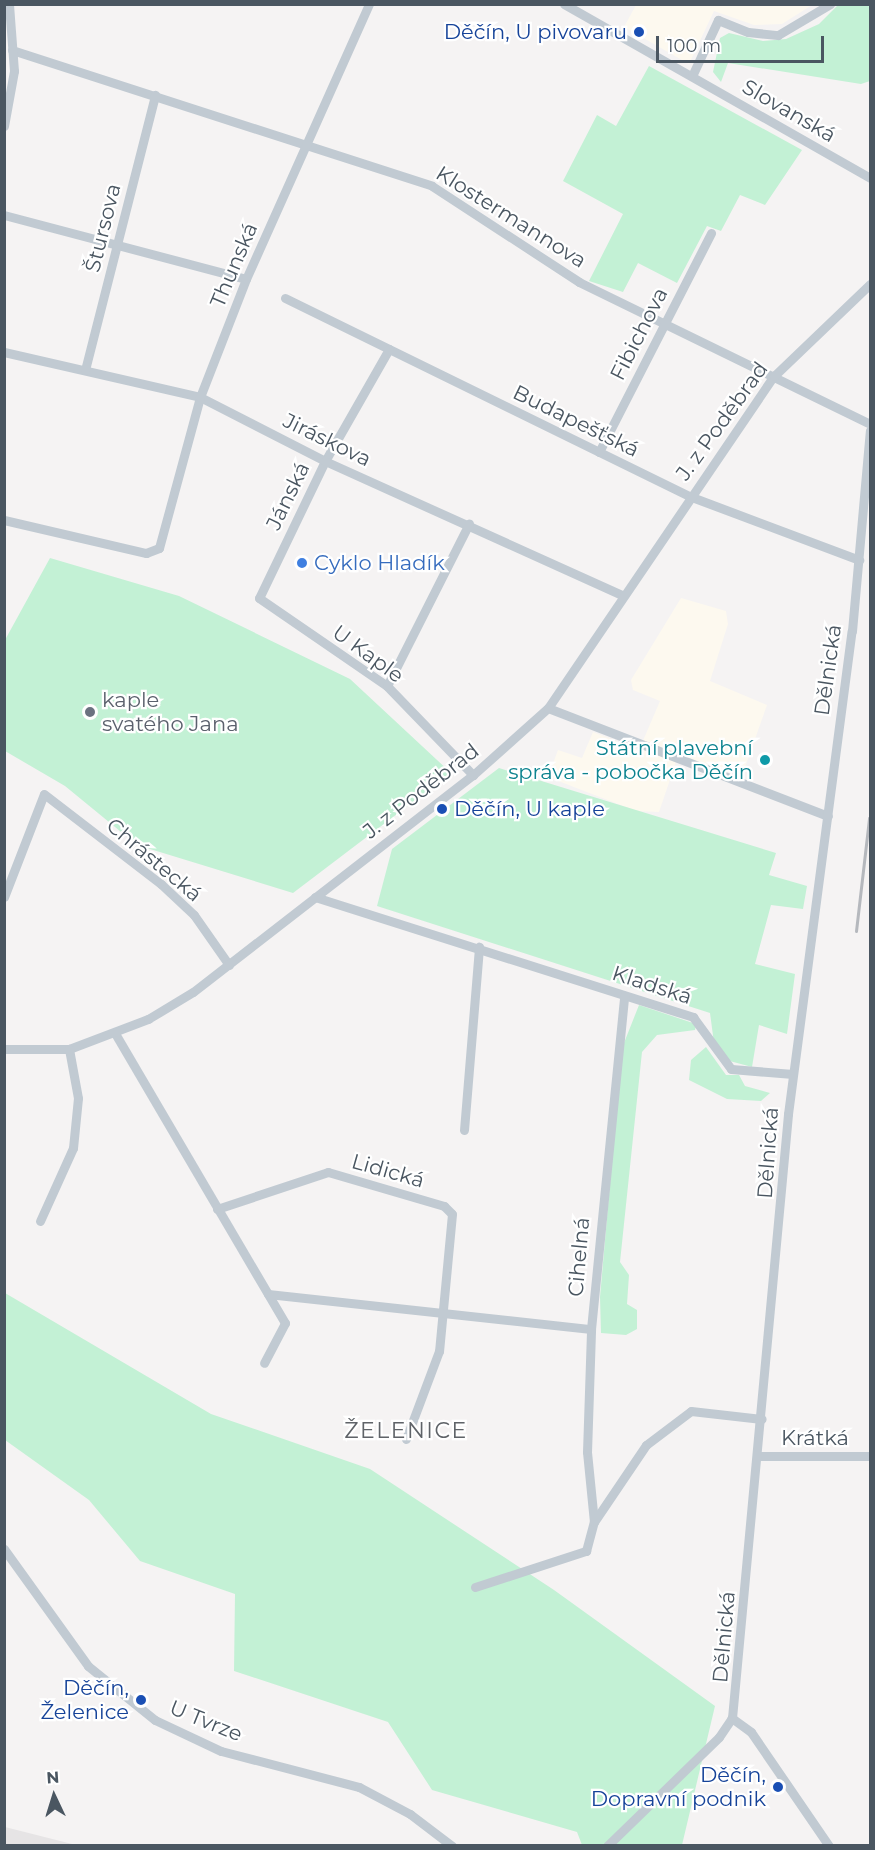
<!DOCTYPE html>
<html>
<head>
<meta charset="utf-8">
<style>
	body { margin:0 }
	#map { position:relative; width:875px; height:1850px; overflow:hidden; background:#f5f3f3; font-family:Montserrat,sans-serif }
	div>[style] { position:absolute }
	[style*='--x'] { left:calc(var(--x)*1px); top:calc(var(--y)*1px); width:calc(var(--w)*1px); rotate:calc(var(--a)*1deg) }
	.commercial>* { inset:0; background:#fdf9ef }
	.education>* { inset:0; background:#e6e4e5 }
	.green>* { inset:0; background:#c3f1d5 }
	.street>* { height:9px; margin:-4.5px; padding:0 4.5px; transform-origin:4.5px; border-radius:4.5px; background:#c1cad2 }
	.rail>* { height:3px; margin:-1.5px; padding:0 1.5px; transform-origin:1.5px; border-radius:1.5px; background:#b5b8bd }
	.dots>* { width:16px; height:16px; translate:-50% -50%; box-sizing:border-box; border:3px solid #fff; border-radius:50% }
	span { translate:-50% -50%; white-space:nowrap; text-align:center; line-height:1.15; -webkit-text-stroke:4.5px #fff; paint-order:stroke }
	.transit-label { font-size:21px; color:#164399 }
	.right { translate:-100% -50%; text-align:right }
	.left { translate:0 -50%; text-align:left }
	.street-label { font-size:21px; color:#4a5661 }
	.shop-label { font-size:21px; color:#366cbe }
	.worship-label { font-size:21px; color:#5b616d }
	.culture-label { font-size:21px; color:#0d838f }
	.neighbourhood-label { font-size:22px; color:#5f6368; letter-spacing:1.5px }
	.frame { position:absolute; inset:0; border:6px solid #4a5661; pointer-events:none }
	.north { position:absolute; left:24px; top:1766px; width:60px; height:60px; -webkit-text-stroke:4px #fff; paint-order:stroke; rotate:356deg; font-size:16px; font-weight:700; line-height:24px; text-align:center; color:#4a5661 }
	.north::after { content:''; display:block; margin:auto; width:21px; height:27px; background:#4a5661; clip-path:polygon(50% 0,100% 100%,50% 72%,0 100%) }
	.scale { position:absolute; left:656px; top:36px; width:168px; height:27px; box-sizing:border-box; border:3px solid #4a5661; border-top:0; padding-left:8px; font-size:18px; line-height:21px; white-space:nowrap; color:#4a5661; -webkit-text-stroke:4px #fff; paint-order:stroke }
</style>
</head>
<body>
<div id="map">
	<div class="commercial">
		<i style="clip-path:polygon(636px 5px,636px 4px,812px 5px,782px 24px,754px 25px,714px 11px,689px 64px,624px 27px)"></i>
		<i style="clip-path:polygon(681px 598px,726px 611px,728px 624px,710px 681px,767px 705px,742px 776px,678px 756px,659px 812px,636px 811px,548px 777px,558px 750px,582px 758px,593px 732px,639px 750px,660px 701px,633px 690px,631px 680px)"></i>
	</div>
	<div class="education">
		<i style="clip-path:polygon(4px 1827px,5px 1827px,76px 1845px,5px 1845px)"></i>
	</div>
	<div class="green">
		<i style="clip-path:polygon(838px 5px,870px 5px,870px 81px,861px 84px,728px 63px,721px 82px,713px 72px,720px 38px,729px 33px,763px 41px,786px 39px,819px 24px)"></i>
		<i style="clip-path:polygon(649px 66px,802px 150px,765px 205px,740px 195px,721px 231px,707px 226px,677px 283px,638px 263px,623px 292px,589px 281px,623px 214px,563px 181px,597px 115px,616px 126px)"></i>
		<i style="clip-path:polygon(50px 558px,179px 596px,350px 679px,451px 773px,293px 893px,137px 845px,65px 786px,5px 751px,5px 640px)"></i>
		<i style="clip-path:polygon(499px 768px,776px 853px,769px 875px,807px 886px,803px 909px,771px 905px,755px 964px,795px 974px,787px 1034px,759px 1025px,752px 1067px,726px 1060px,714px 1043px,710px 1013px,377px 906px,392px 849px)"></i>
		<i style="clip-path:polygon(639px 1005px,696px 1024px,695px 1030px,657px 1035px,642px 1052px,620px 1262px,629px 1275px,627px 1304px,637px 1310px,637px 1329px,626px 1335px,601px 1333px,600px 1297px,622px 1048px)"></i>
		<i style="clip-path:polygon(706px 1047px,726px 1075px,739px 1075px,745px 1086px,770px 1093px,761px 1101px,727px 1099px,689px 1080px,691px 1060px)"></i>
		<i style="clip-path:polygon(5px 1293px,211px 1414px,370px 1469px,554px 1590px,715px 1706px,682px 1845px,582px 1845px,577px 1832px,432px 1790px,388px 1722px,234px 1671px,235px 1594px,140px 1561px,89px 1500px,5px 1440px)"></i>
	</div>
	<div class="street">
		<i style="--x:564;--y:4;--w:352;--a:29.6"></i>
		<i style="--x:12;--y:50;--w:441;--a:17.9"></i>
		<i style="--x:432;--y:186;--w:176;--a:33.1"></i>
		<i style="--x:579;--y:282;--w:324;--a:26"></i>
		<i style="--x:692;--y:76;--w:62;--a:-65.1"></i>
		<i style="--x:718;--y:20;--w:32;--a:22"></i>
		<i style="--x:748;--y:32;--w:30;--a:6"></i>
		<i style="--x:778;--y:35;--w:61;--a:-30.8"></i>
		<i style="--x:4;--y:126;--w:56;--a:-79.7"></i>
		<i style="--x:14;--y:71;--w:67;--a:-94.3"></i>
		<i style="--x:4;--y:215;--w:250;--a:14.8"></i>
		<i style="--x:285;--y:298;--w:450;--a:26.1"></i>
		<i style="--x:689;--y:496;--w:182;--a:20.6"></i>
		<i style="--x:389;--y:349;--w:129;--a:119.7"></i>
		<i style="--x:325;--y:461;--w:152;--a:115.7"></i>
		<i style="--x:259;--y:598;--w:155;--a:34.5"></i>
		<i style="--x:387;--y:686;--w:124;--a:46"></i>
		<i style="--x:4;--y:352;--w:201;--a:12.9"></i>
		<i style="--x:200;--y:397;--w:140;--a:27.1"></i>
		<i style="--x:325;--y:461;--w:326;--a:24.3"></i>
		<i style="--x:85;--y:370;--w:284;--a:-75.7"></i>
		<i style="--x:599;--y:452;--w:246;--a:-62.9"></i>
		<i style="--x:4;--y:520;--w:146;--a:13.1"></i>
		<i style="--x:146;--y:553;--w:14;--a:-21"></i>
		<i style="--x:159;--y:548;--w:156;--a:-74.8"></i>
		<i style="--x:200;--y:397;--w:127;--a:-68.7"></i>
		<i style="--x:246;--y:279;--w:301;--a:-65.9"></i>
		<i style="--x:387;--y:686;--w:182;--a:-63.2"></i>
		<i style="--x:548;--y:708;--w:300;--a:21.1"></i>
		<i style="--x:4;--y:897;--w:110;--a:-68.8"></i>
		<i style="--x:44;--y:794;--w:148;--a:37.6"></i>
		<i style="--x:161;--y:884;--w:45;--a:43.2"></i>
		<i style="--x:194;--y:915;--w:61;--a:55"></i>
		<i style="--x:315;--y:897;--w:397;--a:17.6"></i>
		<i style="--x:693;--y:1017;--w:64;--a:53.8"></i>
		<i style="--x:731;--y:1069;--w:62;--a:4.6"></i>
		<i style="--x:116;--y:1035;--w:334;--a:59.6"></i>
		<i style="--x:285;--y:1323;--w:45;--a:117.7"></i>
		<i style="--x:4;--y:1049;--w:65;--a:0"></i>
		<i style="--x:69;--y:1049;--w:85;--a:-20.8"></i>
		<i style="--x:148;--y:1019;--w:52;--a:-31"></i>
		<i style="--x:193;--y:992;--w:354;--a:-37.8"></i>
		<i style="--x:473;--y:775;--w:101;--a:-41.8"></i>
		<i style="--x:548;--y:708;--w:402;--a:-55.8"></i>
		<i style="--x:774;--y:376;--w:133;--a:-43.8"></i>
		<i style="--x:464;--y:1130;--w:184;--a:-85.3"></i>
		<i style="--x:217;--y:1209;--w:117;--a:-18.4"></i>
		<i style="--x:328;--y:1172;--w:121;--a:16.3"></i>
		<i style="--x:444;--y:1206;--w:11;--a:45"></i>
		<i style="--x:452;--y:1214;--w:138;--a:95.4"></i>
		<i style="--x:439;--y:1351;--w:94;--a:110.6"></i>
		<i style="--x:40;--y:1221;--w:80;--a:-65.7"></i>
		<i style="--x:73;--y:1148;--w:50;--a:-84.3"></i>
		<i style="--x:78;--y:1098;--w:50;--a:-100.4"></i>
		<i style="--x:268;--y:1294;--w:325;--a:6.2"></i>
		<i style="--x:759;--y:1456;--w:111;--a:0"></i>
		<i style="--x:594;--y:1522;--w:70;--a:-95.7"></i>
		<i style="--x:587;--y:1452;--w:123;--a:-88.1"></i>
		<i style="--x:591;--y:1329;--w:335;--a:-84.3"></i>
		<i style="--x:4;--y:1549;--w:144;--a:54.3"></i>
		<i style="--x:88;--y:1666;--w:86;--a:38.9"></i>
		<i style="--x:155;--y:1720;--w:73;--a:25.2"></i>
		<i style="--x:221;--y:1751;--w:143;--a:14.6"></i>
		<i style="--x:359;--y:1787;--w:58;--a:27.9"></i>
		<i style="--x:410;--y:1814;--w:53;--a:37.3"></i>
		<i style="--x:475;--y:1587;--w:117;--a:-18"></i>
		<i style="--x:586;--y:1551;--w:30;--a:-75"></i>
		<i style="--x:594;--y:1522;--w:93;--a:-56"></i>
		<i style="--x:646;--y:1445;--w:56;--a:-37.1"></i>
		<i style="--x:691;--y:1411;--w:71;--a:6.4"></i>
		<i style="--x:607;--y:1846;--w:156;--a:-44.2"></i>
		<i style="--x:719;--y:1737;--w:23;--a:-56"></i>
		<i style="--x:829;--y:1846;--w:138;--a:-124.4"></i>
		<i style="--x:751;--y:1732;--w:24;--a:-144"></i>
		<i style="--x:732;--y:1718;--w:607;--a:-84.7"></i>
		<i style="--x:788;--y:1114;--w:487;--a:-82.5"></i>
		<i style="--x:852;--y:631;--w:201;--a:-84.9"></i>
	</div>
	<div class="rail">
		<i style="--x:856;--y:931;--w:114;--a:-83.4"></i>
	</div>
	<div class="dots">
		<i style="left:639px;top:32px;background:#1a4fb4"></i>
		<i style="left:302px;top:563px;background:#3f7fe0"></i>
		<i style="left:90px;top:712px;background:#6b7280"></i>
		<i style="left:765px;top:760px;background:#0f9aa8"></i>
		<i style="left:442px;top:809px;background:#1a4fb4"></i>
		<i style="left:141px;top:1700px;background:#1a4fb4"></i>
		<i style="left:778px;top:1787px;background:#1a4fb4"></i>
	</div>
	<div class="transit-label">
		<span class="right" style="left:627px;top:32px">Děčín, U pivovaru</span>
		<span class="left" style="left:454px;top:809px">Děčín, U kaple</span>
		<span class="right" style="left:129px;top:1700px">Děčín,<br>Želenice</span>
		<span class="right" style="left:766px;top:1787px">Děčín,<br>Dopravní podnik</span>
	</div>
	<div class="street-label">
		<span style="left:789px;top:111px;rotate:30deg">Slovanská</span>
		<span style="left:511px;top:217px;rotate:32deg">Klostermannova</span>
		<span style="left:103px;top:228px;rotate:-76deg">Štursova</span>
		<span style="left:234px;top:265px;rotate:-67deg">Thunská</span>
		<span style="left:639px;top:334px;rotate:-63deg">Fibichova</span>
		<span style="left:576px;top:421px;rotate:26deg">Budapešťská</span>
		<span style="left:722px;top:421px;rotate:-54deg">J. z Poděbrad</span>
		<span style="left:327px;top:440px;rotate:26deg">Jiráskova</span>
		<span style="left:288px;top:496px;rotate:-64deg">Jánská</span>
		<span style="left:368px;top:654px;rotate:36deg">U Kaple</span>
		<span style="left:828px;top:670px;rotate:-82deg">Dělnická</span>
		<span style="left:421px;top:791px;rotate:-38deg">J. z Poděbrad</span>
		<span style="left:154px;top:860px;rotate:40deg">Chrástecká</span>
		<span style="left:652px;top:985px;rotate:18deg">Kladská</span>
		<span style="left:768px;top:1153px;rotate:-86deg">Dělnická</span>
		<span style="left:388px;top:1171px;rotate:16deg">Lidická</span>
		<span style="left:579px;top:1257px;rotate:-85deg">Cihelná</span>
		<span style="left:815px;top:1438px">Krátká</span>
		<span style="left:724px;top:1637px;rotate:-85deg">Dělnická</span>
		<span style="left:206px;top:1721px;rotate:22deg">U Tvrze</span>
	</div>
	<div class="shop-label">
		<span class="left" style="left:314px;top:563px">Cyklo Hladík</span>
	</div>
	<div class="worship-label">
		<span class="left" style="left:102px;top:712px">kaple<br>svatého Jana</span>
	</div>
	<div class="culture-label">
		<span class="right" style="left:753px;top:760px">Státní plavební<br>správa - pobočka Děčín</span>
	</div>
	<div class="neighbourhood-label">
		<span style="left:406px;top:1431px">ŽELENICE</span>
	</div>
	<div class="frame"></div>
	<div class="north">N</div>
	<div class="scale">100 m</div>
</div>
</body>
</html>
